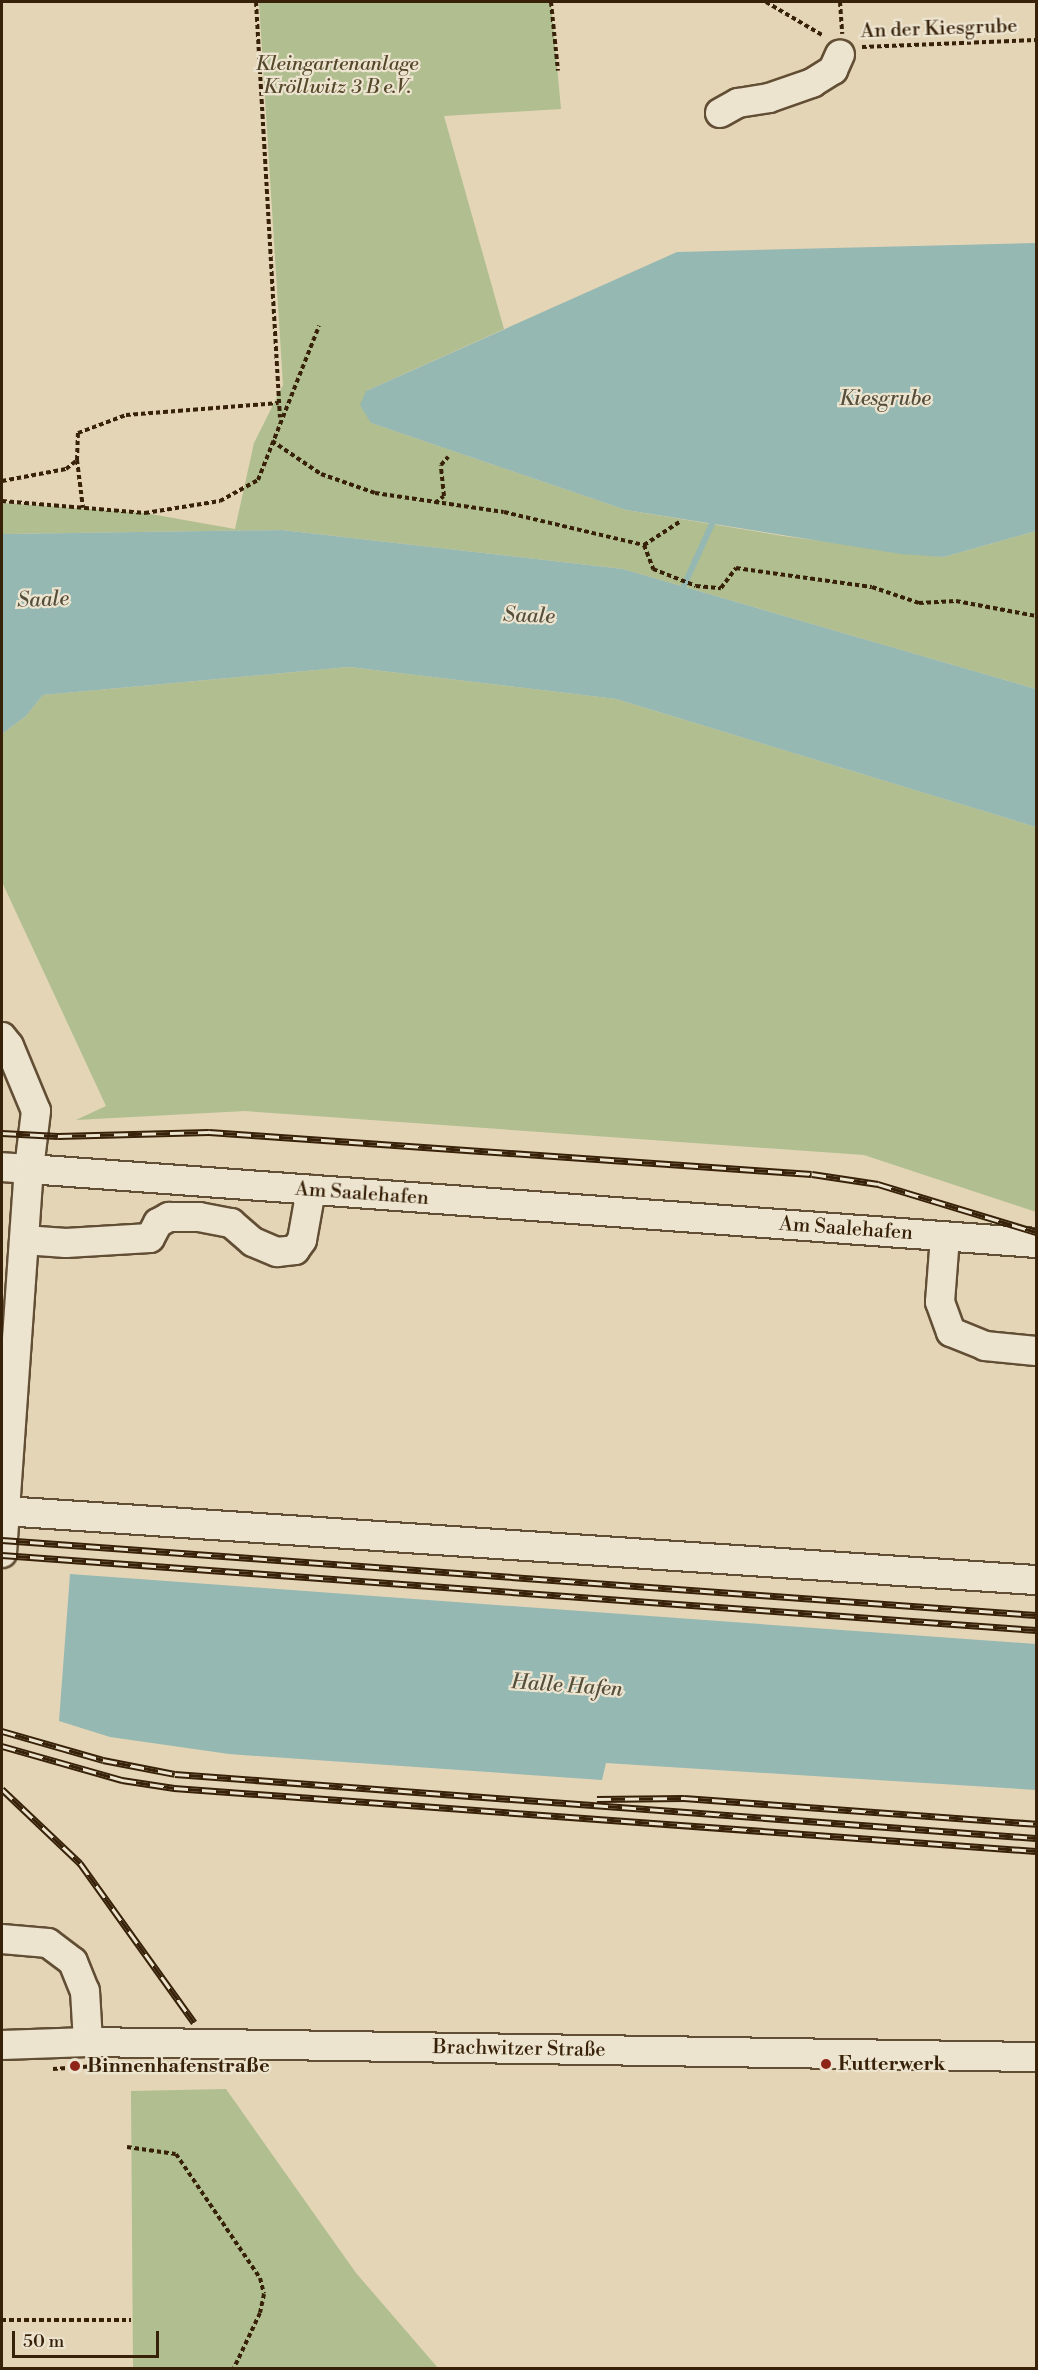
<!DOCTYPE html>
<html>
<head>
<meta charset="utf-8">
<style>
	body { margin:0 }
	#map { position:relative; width:1038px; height:2370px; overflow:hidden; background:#e3d5b6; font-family:"Libre Bodoni",serif }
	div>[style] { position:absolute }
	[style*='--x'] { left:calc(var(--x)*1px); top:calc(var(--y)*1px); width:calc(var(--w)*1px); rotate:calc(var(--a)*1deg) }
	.green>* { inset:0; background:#b0be90 }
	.water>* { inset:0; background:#96b8b2 }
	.stream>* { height:6px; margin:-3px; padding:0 3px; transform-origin:3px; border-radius:3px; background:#96b8b2 }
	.path>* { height:4px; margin-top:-2px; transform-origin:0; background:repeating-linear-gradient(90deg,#372108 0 4.5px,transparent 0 7.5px) }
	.roads { filter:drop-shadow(2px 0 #624e34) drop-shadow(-2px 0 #624e34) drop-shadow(0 2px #624e34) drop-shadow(0 -2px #624e34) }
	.minor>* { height:28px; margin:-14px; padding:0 14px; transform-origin:14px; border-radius:14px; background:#ede4d0 }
	.rail>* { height:7px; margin-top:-3.5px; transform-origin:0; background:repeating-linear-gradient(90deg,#ede4d0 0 14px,#372108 0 28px); box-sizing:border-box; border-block:2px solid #372108 }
	.dots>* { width:16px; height:16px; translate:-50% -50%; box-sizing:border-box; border:3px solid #ede4d0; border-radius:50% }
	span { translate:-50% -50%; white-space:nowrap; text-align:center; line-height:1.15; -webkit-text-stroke:4.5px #ede4d0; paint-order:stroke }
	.street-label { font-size:20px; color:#372108 }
	.park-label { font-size:20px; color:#55482a; font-style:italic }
	.poi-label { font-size:20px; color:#372108; font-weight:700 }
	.left { translate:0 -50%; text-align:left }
	.water-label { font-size:21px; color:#544e3b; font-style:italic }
	.frame { position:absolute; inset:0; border:3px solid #372108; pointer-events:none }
	.scale { position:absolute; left:12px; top:2331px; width:147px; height:27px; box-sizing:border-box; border:3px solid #372108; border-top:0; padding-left:8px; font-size:18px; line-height:21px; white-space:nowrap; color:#372108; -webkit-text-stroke:4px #ede4d0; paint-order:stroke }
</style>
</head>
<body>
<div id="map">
	<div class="green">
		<i style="clip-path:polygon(259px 2px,551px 2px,561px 109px,444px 116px,504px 329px,366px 391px,371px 423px,626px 510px,783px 536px,944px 557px,1036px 531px,1036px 689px,623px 569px,282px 530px,2px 534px,2px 503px,145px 513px,235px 529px,254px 443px,283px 385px)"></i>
		<i style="clip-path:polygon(349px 667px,616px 699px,1036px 827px,1036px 1212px,864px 1155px,245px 1111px,76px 1120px,106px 1106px,2px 882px,2px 734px,26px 716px,43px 695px)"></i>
		<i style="clip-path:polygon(226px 2089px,356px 2273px,438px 2368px,133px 2368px,131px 2091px)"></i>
	</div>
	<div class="water">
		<i style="clip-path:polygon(1036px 243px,1036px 531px,944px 557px,901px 554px,626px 510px,371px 423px,360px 405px,366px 391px,677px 252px)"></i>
		<i style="clip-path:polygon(282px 530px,623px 569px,1036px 689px,1036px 827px,616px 699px,349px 667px,43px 695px,26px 716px,2px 734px,2px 534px)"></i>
		<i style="clip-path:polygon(70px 1574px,1036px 1644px,1036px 1790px,606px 1763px,602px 1780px,229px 1754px,110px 1737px,59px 1721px)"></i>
	</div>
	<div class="stream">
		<i style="--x:681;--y:592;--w:75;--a:-65.5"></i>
	</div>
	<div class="path">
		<i style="--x:256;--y:2;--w:416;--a:86.7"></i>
		<i style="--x:551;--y:2;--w:69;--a:84.2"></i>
		<i style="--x:766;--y:2;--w:67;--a:30.4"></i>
		<i style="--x:840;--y:2;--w:32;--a:86"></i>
		<i style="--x:862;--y:47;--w:174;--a:-2.3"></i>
		<i style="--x:272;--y:441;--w:59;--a:34"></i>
		<i style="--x:321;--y:474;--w:57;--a:19.4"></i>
		<i style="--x:375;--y:493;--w:130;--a:8.4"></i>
		<i style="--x:504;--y:512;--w:144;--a:13.3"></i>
		<i style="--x:644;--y:545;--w:44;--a:-33"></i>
		<i style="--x:77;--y:460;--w:48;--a:82.9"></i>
		<i style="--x:2;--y:481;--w:65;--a:-10.6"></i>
		<i style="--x:66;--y:469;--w:14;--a:-39"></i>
		<i style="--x:77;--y:460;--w:27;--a:-88"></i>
		<i style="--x:78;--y:433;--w:51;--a:-20.6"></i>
		<i style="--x:126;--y:415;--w:153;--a:-4.5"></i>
		<i style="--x:2;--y:501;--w:144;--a:4.8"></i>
		<i style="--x:145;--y:513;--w:76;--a:-9.1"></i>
		<i style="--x:220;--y:501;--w:43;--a:-28.9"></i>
		<i style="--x:258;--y:480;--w:166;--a:-68.4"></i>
		<i style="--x:435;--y:503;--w:11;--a:-38"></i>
		<i style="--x:444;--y:496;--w:31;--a:-96"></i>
		<i style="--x:441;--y:465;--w:11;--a:-49"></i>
		<i style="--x:644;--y:545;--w:26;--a:69"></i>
		<i style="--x:653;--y:569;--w:46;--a:21.6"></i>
		<i style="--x:696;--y:586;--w:25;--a:5"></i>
		<i style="--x:721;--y:588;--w:25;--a:-53"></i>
		<i style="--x:736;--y:568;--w:137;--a:8"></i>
		<i style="--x:872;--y:587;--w:50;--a:18.8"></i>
		<i style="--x:919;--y:603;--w:37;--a:-3"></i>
		<i style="--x:956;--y:601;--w:81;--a:10.6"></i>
		<i style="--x:53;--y:2069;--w:43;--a:-4"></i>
		<i style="--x:127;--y:2147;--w:49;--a:8.1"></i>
		<i style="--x:176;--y:2154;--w:150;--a:55.9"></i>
		<i style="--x:260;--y:2278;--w:16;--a:76"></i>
		<i style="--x:264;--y:2294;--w:19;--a:102"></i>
		<i style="--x:260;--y:2313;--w:61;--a:115.3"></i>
		<i style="--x:2;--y:2320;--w:129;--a:0"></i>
	</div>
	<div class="roads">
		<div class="minor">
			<i style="--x:720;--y:113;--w:21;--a:-29"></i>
			<i style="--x:738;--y:103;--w:31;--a:-9"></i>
			<i style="--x:769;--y:98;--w:46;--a:-19.2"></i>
			<i style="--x:812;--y:83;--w:25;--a:-32"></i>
			<i style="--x:833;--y:70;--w:17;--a:-66"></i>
			<i style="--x:2;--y:1037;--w:11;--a:52"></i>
			<i style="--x:9;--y:1046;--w:70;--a:67.4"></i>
			<i style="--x:36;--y:1111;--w:58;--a:96.9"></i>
			<i style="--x:29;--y:1169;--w:27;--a:-176"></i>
			<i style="--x:945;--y:1237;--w:65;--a:94.4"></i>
			<i style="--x:940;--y:1302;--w:32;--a:70"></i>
			<i style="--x:951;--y:1332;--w:37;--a:22"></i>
			<i style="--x:985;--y:1346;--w:51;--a:5.6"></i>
			<i style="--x:24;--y:1240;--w:42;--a:4.1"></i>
			<i style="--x:66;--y:1243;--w:84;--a:-3.4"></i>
			<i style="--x:150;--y:1238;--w:17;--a:-62"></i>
			<i style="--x:158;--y:1223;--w:13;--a:-29"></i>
			<i style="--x:169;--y:1217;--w:30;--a:0"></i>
			<i style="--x:199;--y:1217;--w:33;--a:11"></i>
			<i style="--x:231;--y:1223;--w:29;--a:41"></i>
			<i style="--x:253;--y:1242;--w:26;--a:23"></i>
			<i style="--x:277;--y:1252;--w:18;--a:-6"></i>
			<i style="--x:295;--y:1250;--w:12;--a:-55"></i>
			<i style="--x:302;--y:1240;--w:51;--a:-79.8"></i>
			<i style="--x:4;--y:1511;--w:1034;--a:3.83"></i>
			<i style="--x:2;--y:1553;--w:385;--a:-86"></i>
			<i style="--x:29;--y:1169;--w:1010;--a:4.2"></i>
			<i style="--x:2;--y:1939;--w:46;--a:5"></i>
			<i style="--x:48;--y:1943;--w:31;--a:37"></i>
			<i style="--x:73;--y:1962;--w:31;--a:68"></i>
			<i style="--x:85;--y:1991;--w:51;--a:86.6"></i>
			<i style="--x:2;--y:2045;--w:86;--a:-2"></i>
			<i style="--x:88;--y:2042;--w:948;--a:0.91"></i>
		</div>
	</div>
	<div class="rail">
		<i style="--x:2;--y:1133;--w:56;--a:3.1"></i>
		<i style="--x:58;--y:1136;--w:151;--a:-1.5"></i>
		<i style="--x:209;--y:1132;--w:604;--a:3.98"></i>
		<i style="--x:812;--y:1174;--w:67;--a:8.6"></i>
		<i style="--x:878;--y:1184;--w:165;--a:16.9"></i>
		<i style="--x:2;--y:1540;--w:1037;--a:4.15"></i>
		<i style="--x:2;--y:1555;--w:1037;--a:4.15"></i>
		<i style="--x:2;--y:1731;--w:105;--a:16"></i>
		<i style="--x:103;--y:1760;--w:73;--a:11"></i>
		<i style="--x:175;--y:1774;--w:863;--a:4.25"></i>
		<i style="--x:2;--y:1746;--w:125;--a:15.8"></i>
		<i style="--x:122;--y:1780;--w:53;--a:8.7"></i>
		<i style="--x:174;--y:1788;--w:864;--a:4.18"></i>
		<i style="--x:2;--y:1789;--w:108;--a:43.5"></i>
		<i style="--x:80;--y:1863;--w:196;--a:54.4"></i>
		<i style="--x:597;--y:1799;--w:87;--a:-0.7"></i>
		<i style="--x:684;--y:1798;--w:353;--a:4.2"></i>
	</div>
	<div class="dots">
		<i style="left:826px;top:2064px;background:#8f2418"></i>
		<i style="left:75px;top:2066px;background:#8f2418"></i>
	</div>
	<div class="street-label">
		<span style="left:939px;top:29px;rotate:-2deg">An der Kiesgrube</span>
		<span style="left:362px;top:1194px;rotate:4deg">Am Saalehafen</span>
		<span style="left:846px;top:1229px;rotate:4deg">Am Saalehafen</span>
		<span style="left:519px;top:2049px;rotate:1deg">Brachwitzer Straße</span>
	</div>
	<div class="park-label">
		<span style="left:337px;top:76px">Kleingartenanlage<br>Kröllwitz 3 B e.V.</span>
	</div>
	<div class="poi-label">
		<span class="left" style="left:838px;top:2064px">Futterwerk</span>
		<span class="left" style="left:87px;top:2066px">Binnenhafenstraße</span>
	</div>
	<div class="water-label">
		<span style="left:885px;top:399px">Kiesgrube</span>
		<span style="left:43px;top:600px;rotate:-2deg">Saale</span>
		<span style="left:529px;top:616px;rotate:2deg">Saale</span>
		<span style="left:567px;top:1686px;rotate:4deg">Halle Hafen</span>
	</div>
	<div class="frame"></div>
	<div class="scale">50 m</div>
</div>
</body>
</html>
